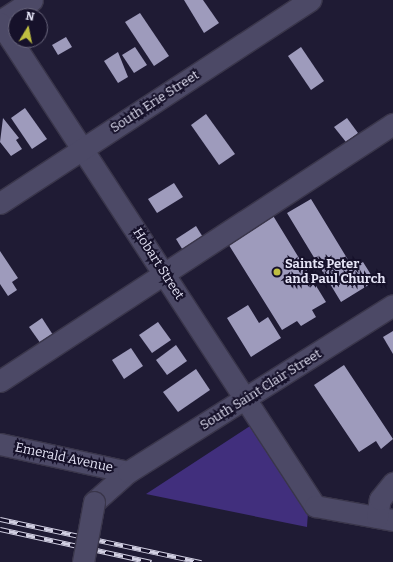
<!DOCTYPE html>
<html>
<head>
<meta charset="utf-8">
<style>
	body { margin:0 }
	#map { position:relative; width:393px; height:562px; overflow:hidden; background:#1f1b34; font-family:Bitter,serif }
	div>[style] { position:absolute }
	[style*='--x'] { left:calc(var(--x)*1px); top:calc(var(--y)*1px); width:calc(var(--w)*1px); rotate:calc(var(--a)*1deg) }
	.green>* { inset:0; background:#412f7d }
	.building>* { inset:0; background:#9e9bbc }
	.roads { filter:drop-shadow(1px 0 #3a364b) drop-shadow(-1px 0 #3a364b) drop-shadow(0 1px #3a364b) drop-shadow(0 -1px #3a364b) }
	.minor>* { height:21px; margin:-10.5px; padding:0 10.5px; transform-origin:10.5px; border-radius:10.5px; background:#4c4966 }
	.rail>* { height:4.5px; margin-top:-2.25px; transform-origin:0; background:repeating-linear-gradient(90deg,#16112a 0 9px,#d1cfe2 0 18px); box-sizing:border-box; border-block:1px solid #d1cfe2 }
	.bridges { filter:drop-shadow(1px 0 #3a364b) drop-shadow(-1px 0 #3a364b) drop-shadow(0 1px #3a364b) drop-shadow(0 -1px #3a364b) }
	.minor-bridge>* { height:21px; margin:-10.5px; padding:0 10.5px; transform-origin:10.5px; border-radius:10.5px; background:#4c4966 }
	.dots>* { width:11px; height:11px; translate:-50% -50%; box-sizing:border-box; border:2px solid #16112a; border-radius:50% }
	span { translate:-50% -50%; white-space:nowrap; text-align:center; line-height:1.15; -webkit-text-stroke:4px #16112a; paint-order:stroke }
	.street-label { font-size:13px; color:#e6e5f7 }
	.poi-label { font-size:13px; color:#e6e5f7; font-weight:700 }
	.left { translate:0 -50%; text-align:left }
	.north { position:absolute; left:8px; top:8px; width:40px; height:40px; box-sizing:border-box; background:#16112a; border:1px solid #69667c; border-radius:50%; rotate:10deg; font-size:11px; font-weight:700; line-height:16px; text-align:center; color:#e6e5f7 }
	.north::after { content:''; display:block; margin:auto; width:14px; height:18px; background:#bfbe41; clip-path:polygon(50% 0,100% 100%,50% 72%,0 100%) }
</style>
</head>
<body>
<div id="map">
	<div class="green">
		<i style="clip-path:polygon(250px 426px,308px 512px,307px 527px,146px 494px)"></i>
	</div>
	<div class="building">
		<i style="clip-path:polygon(184px 0,203px 0,219px 23px,204px 33px)"></i>
		<i style="clip-path:polygon(140px 13px,169px 56px,154px 66px,125px 22px)"></i>
		<i style="clip-path:polygon(66px 37px,72px 47px,58px 55px,52px 45px)"></i>
		<i style="clip-path:polygon(135px 47px,147px 65px,134px 73px,122px 55px)"></i>
		<i style="clip-path:polygon(301px 47px,324px 81px,311px 90px,288px 56px)"></i>
		<i style="clip-path:polygon(118px 52px,128px 77px,118px 83px,104px 61px)"></i>
		<i style="clip-path:polygon(25px 108px,47px 139px,32px 149px,11px 118px)"></i>
		<i style="clip-path:polygon(206px 114px,235px 154px,219px 165px,191px 125px)"></i>
		<i style="clip-path:polygon(3px 118px,19px 138px,16px 140px,22px 149px,11px 156px,0 142px)"></i>
		<i style="clip-path:polygon(347px 118px,358px 133px,346px 142px,334px 127px)"></i>
		<i style="clip-path:polygon(174px 183px,183px 197px,157px 213px,148px 199px)"></i>
		<i style="clip-path:polygon(311px 199px,353px 268px,363px 262px,375px 281px,341px 302px,287px 213px)"></i>
		<i style="clip-path:polygon(272px 214px,326px 302px,312px 310px,316px 317px,301px 326px,297px 321px,282px 330px,227px 242px)"></i>
		<i style="clip-path:polygon(196px 226px,204px 239px,184px 252px,176px 239px)"></i>
		<i style="clip-path:polygon(0 251px,18px 278px,12px 282px,17px 290px,8px 296px,0 284px)"></i>
		<i style="clip-path:polygon(248px 305px,259px 323px,268px 317px,281px 338px,251px 357px,227px 318px)"></i>
		<i style="clip-path:polygon(42px 318px,53px 335px,41px 344px,29px 327px)"></i>
		<i style="clip-path:polygon(158px 322px,171px 340px,152px 353px,139px 335px)"></i>
		<i style="clip-path:polygon(393px 331px,393px 354px,383px 337px)"></i>
		<i style="clip-path:polygon(176px 345px,187px 361px,167px 375px,156px 360px)"></i>
		<i style="clip-path:polygon(131px 348px,143px 366px,124px 379px,112px 360px)"></i>
		<i style="clip-path:polygon(344px 365px,393px 439px,381px 449px,376px 441px,359px 452px,314px 385px)"></i>
		<i style="clip-path:polygon(196px 369px,210px 390px,178px 412px,163px 392px)"></i>
	</div>
	<div class="roads">
		<div class="minor">
			<i style="--x:0;--y:21;--w:38;--a:-33"></i>
			<i style="--x:0;--y:23;--w:577;--a:56.89"></i>
			<i style="--x:315;--y:506;--w:79;--a:10.2"></i>
			<i style="--x:0;--y:203;--w:371;--a:-33.2"></i>
			<i style="--x:0;--y:381;--w:470;--a:-33.2"></i>
			<i style="--x:0;--y:444;--w:131;--a:12.3"></i>
			<i style="--x:94;--y:502;--w:45;--a:-41.4"></i>
			<i style="--x:128;--y:472;--w:313;--a:-32.2"></i>
			<i style="--x:377;--y:517;--w:18;--a:-81"></i>
			<i style="--x:380;--y:499;--w:21;--a:-51"></i>
		</div>
	</div>
	<div class="rail">
		<i style="--x:0;--y:519;--w:206;--a:12.1"></i>
		<i style="--x:0;--y:529;--w:155;--a:12.3"></i>
	</div>
	<div class="bridges">
		<div class="minor-bridge">
			<i style="--x:83;--y:562;--w:61;--a:-79.6"></i>
		</div>
	</div>
	<div class="dots">
		<i style="left:277px;top:272px;background:#bfbe41"></i>
	</div>
	<div class="street-label">
		<span style="left:155px;top:102px;rotate:-33deg">South Erie Street</span>
		<span style="left:158px;top:264px;rotate:57deg">Hobart Street</span>
		<span style="left:261px;top:390px;rotate:-32deg">South Saint Clair Street</span>
		<span style="left:64px;top:458px;rotate:12deg">Emerald Avenue</span>
	</div>
	<div class="poi-label">
		<span class="left" style="left:285px;top:272px">Saints Peter<br>and Paul Church</span>
	</div>
	<div class="north">N</div>
</div>
</body>
</html>
